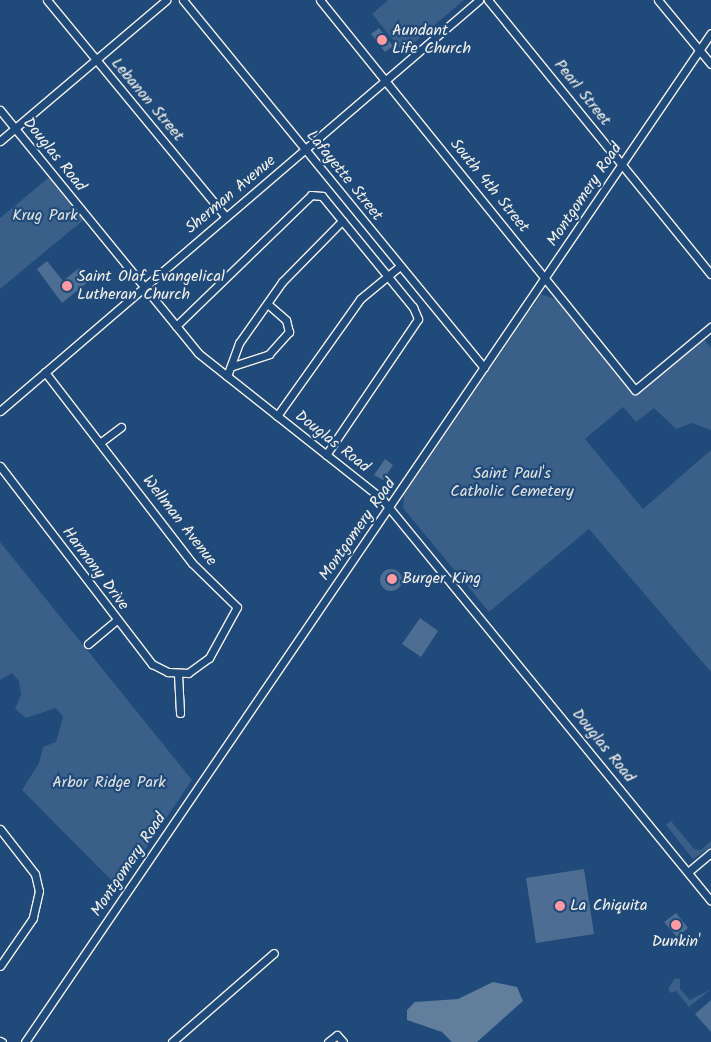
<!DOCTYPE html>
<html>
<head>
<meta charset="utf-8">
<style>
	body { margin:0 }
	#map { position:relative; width:711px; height:1042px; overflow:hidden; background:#1f4a7a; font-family:Kalam,sans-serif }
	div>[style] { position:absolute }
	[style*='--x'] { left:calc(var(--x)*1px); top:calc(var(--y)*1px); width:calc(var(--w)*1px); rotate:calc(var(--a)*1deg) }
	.green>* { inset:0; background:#3a5f88 }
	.water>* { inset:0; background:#627e9d }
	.building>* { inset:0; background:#4d6e92 }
	.round { border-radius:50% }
	.roads { filter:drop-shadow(1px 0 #f4f1e8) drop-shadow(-1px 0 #f4f1e8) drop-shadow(0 1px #f4f1e8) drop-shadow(0 -1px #f4f1e8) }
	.minor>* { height:7px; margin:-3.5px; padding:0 3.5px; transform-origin:3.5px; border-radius:3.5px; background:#1f4a7a }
	.dots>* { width:14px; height:14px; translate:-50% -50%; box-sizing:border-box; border:2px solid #1f4a7a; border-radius:50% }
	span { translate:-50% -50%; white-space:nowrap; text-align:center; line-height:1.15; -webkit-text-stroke:4.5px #1f4a7a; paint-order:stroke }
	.poi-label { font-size:16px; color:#f4f1e8 }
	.left { translate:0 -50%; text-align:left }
	.street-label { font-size:16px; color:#f4f1e8 }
	.park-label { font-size:16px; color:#e1e2de }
</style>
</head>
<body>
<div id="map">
	<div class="green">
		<i style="clip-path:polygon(388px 0,464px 0,403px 52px,372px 14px)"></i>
		<i style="clip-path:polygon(52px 175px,87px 217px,0 289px,0 218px)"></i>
		<i style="clip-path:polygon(541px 294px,557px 300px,636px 395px,703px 338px,711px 348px,711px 430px,692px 423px,676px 429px,654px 408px,636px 422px,623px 407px,585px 439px,643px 509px,711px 450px,711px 672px,589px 529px,489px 612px,403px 508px,404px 495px)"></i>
		<i style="clip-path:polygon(0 542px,192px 780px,119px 888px,22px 790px,39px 763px,43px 747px,56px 742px,63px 717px,56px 708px,26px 718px,15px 709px,21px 695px,19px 681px,12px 673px,0 680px)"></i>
		<i style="clip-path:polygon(675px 817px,671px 821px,694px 849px,701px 850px,711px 841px,711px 847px,693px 859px,666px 825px)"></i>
		<i style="clip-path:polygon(675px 978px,680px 979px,680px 989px,690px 1000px,711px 989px,689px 1007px,676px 991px,671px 993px,668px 989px)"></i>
	</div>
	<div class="water">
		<i style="clip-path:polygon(493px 982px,517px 987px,523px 1001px,477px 1042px,452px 1042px,442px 1032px,407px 1020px,407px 1010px,415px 1002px,458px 999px)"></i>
	</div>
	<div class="building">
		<i style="clip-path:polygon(379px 28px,393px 46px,385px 52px,371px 34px)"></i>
		<i style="clip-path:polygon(47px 261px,63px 281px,79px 268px,89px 281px,62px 303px,37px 269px)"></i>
		<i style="clip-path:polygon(385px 459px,393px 465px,383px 480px,374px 475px)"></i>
		<i class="round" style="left:380px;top:569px;width:22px;height:22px"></i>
		<i style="clip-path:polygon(420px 618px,438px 631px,421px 657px,402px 644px)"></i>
		<i style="clip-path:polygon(584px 869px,594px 934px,536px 943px,526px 878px)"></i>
		<i style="clip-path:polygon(676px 913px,688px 928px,677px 937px,664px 922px)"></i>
		<i style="clip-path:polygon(711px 1000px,711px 1032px,695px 1014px)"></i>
	</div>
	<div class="roads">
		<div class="minor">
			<i style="--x:47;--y:0;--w:281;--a:50.5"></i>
			<i style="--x:183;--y:0;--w:475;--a:50.7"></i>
			<i style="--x:320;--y:0;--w:501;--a:51.07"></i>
			<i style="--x:635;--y:390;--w:99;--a:-39.7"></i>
			<i style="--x:488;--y:0;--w:353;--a:50.9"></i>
			<i style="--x:658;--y:0;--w:83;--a:50.4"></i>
			<i style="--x:0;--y:110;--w:313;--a:50.8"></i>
			<i style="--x:198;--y:353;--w:235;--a:38.4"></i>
			<i style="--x:382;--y:499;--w:519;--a:50.7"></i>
			<i style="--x:0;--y:141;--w:218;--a:-40.3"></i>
			<i style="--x:176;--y:326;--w:188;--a:-44.1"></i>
			<i style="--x:311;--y:195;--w:11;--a:5"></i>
			<i style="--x:322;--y:196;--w:144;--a:50.7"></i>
			<i style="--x:413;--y:307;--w:13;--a:67"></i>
			<i style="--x:418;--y:319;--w:164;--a:124.1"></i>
			<i style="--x:233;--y:366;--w:38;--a:-18"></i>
			<i style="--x:269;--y:354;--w:30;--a:-48"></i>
			<i style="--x:289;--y:332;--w:12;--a:-104"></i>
			<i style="--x:286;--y:320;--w:23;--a:-139"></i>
			<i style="--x:227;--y:376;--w:35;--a:-70"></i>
			<i style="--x:239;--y:343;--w:75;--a:-54.8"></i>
			<i style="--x:282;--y:282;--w:86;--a:-45.5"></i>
			<i style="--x:0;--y:411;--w:631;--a:-40.63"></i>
			<i style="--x:277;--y:416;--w:143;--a:-54.6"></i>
			<i style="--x:360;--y:299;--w:52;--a:-39.5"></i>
			<i style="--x:101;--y:442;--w:25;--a:-37"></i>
			<i style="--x:0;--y:466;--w:250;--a:52.5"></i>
			<i style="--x:152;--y:664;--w:18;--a:27"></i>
			<i style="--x:168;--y:672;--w:20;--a:3"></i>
			<i style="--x:188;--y:673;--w:26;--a:-36"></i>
			<i style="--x:209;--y:658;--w:58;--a:-61.2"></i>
			<i style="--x:237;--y:607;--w:63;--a:-135.6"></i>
			<i style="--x:192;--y:563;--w:241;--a:-127.6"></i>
			<i style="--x:88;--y:644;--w:38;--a:-40"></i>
			<i style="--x:178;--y:674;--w:39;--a:87"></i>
			<i style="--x:0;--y:829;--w:57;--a:52.1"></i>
			<i style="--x:35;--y:874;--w:17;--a:77"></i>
			<i style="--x:39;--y:891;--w:28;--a:103"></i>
			<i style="--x:33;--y:918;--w:58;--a:124.5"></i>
			<i style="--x:688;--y:872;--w:30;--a:-40"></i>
			<i style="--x:0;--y:1041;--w:2;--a:27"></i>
			<i style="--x:25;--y:1042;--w:1220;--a:-55.79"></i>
			<i style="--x:172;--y:1042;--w:135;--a:-41.1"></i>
			<i style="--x:328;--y:1042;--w:11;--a:-38"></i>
			<i style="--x:337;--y:1035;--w:9;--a:49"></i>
		</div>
	</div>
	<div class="dots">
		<i style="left:382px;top:40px;background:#ff9aa2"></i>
		<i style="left:67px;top:286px;background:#ff9aa2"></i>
		<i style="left:392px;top:579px;background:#ff9aa2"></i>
		<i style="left:560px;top:906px;background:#ff9aa2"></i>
		<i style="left:676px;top:925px;background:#ff9aa2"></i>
	</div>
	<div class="poi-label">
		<span class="left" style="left:392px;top:40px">Aundant<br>Life Church</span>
		<span class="left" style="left:77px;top:286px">Saint Olaf Evangelical<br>Lutheran Church</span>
		<span class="left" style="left:402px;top:579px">Burger King</span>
		<span class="left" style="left:570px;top:906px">La Chiquita</span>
		<span style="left:676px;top:942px">Dunkin'</span>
	</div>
	<div class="street-label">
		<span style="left:582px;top:93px;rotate:51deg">Pearl Street</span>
		<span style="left:147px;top:100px;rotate:50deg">Lebanon Street</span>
		<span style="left:54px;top:155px;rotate:51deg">Douglas Road</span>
		<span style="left:344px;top:176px;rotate:51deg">Lafayette Street</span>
		<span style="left:489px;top:186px;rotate:51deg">South 4th Street</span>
		<span style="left:231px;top:195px;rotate:-40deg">Sherman Avenue</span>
		<span style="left:585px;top:195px;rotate:-56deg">Montgomery Road</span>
		<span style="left:332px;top:442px;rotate:38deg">Douglas Road</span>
		<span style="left:179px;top:521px;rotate:52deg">Wellman Avenue</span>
		<span style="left:358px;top:530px;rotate:-55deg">Montgomery Road</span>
		<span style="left:95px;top:569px;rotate:53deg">Harmony Drive</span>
		<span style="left:603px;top:746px;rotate:51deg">Douglas Road</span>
		<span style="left:129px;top:865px;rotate:-56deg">Montgomery Road</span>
	</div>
	<div class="park-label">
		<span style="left:45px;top:216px">Krug Park</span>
		<span style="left:512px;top:483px">Saint Paul's<br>Catholic Cemetery</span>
		<span style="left:109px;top:783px">Arbor Ridge Park</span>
	</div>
</div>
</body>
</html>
